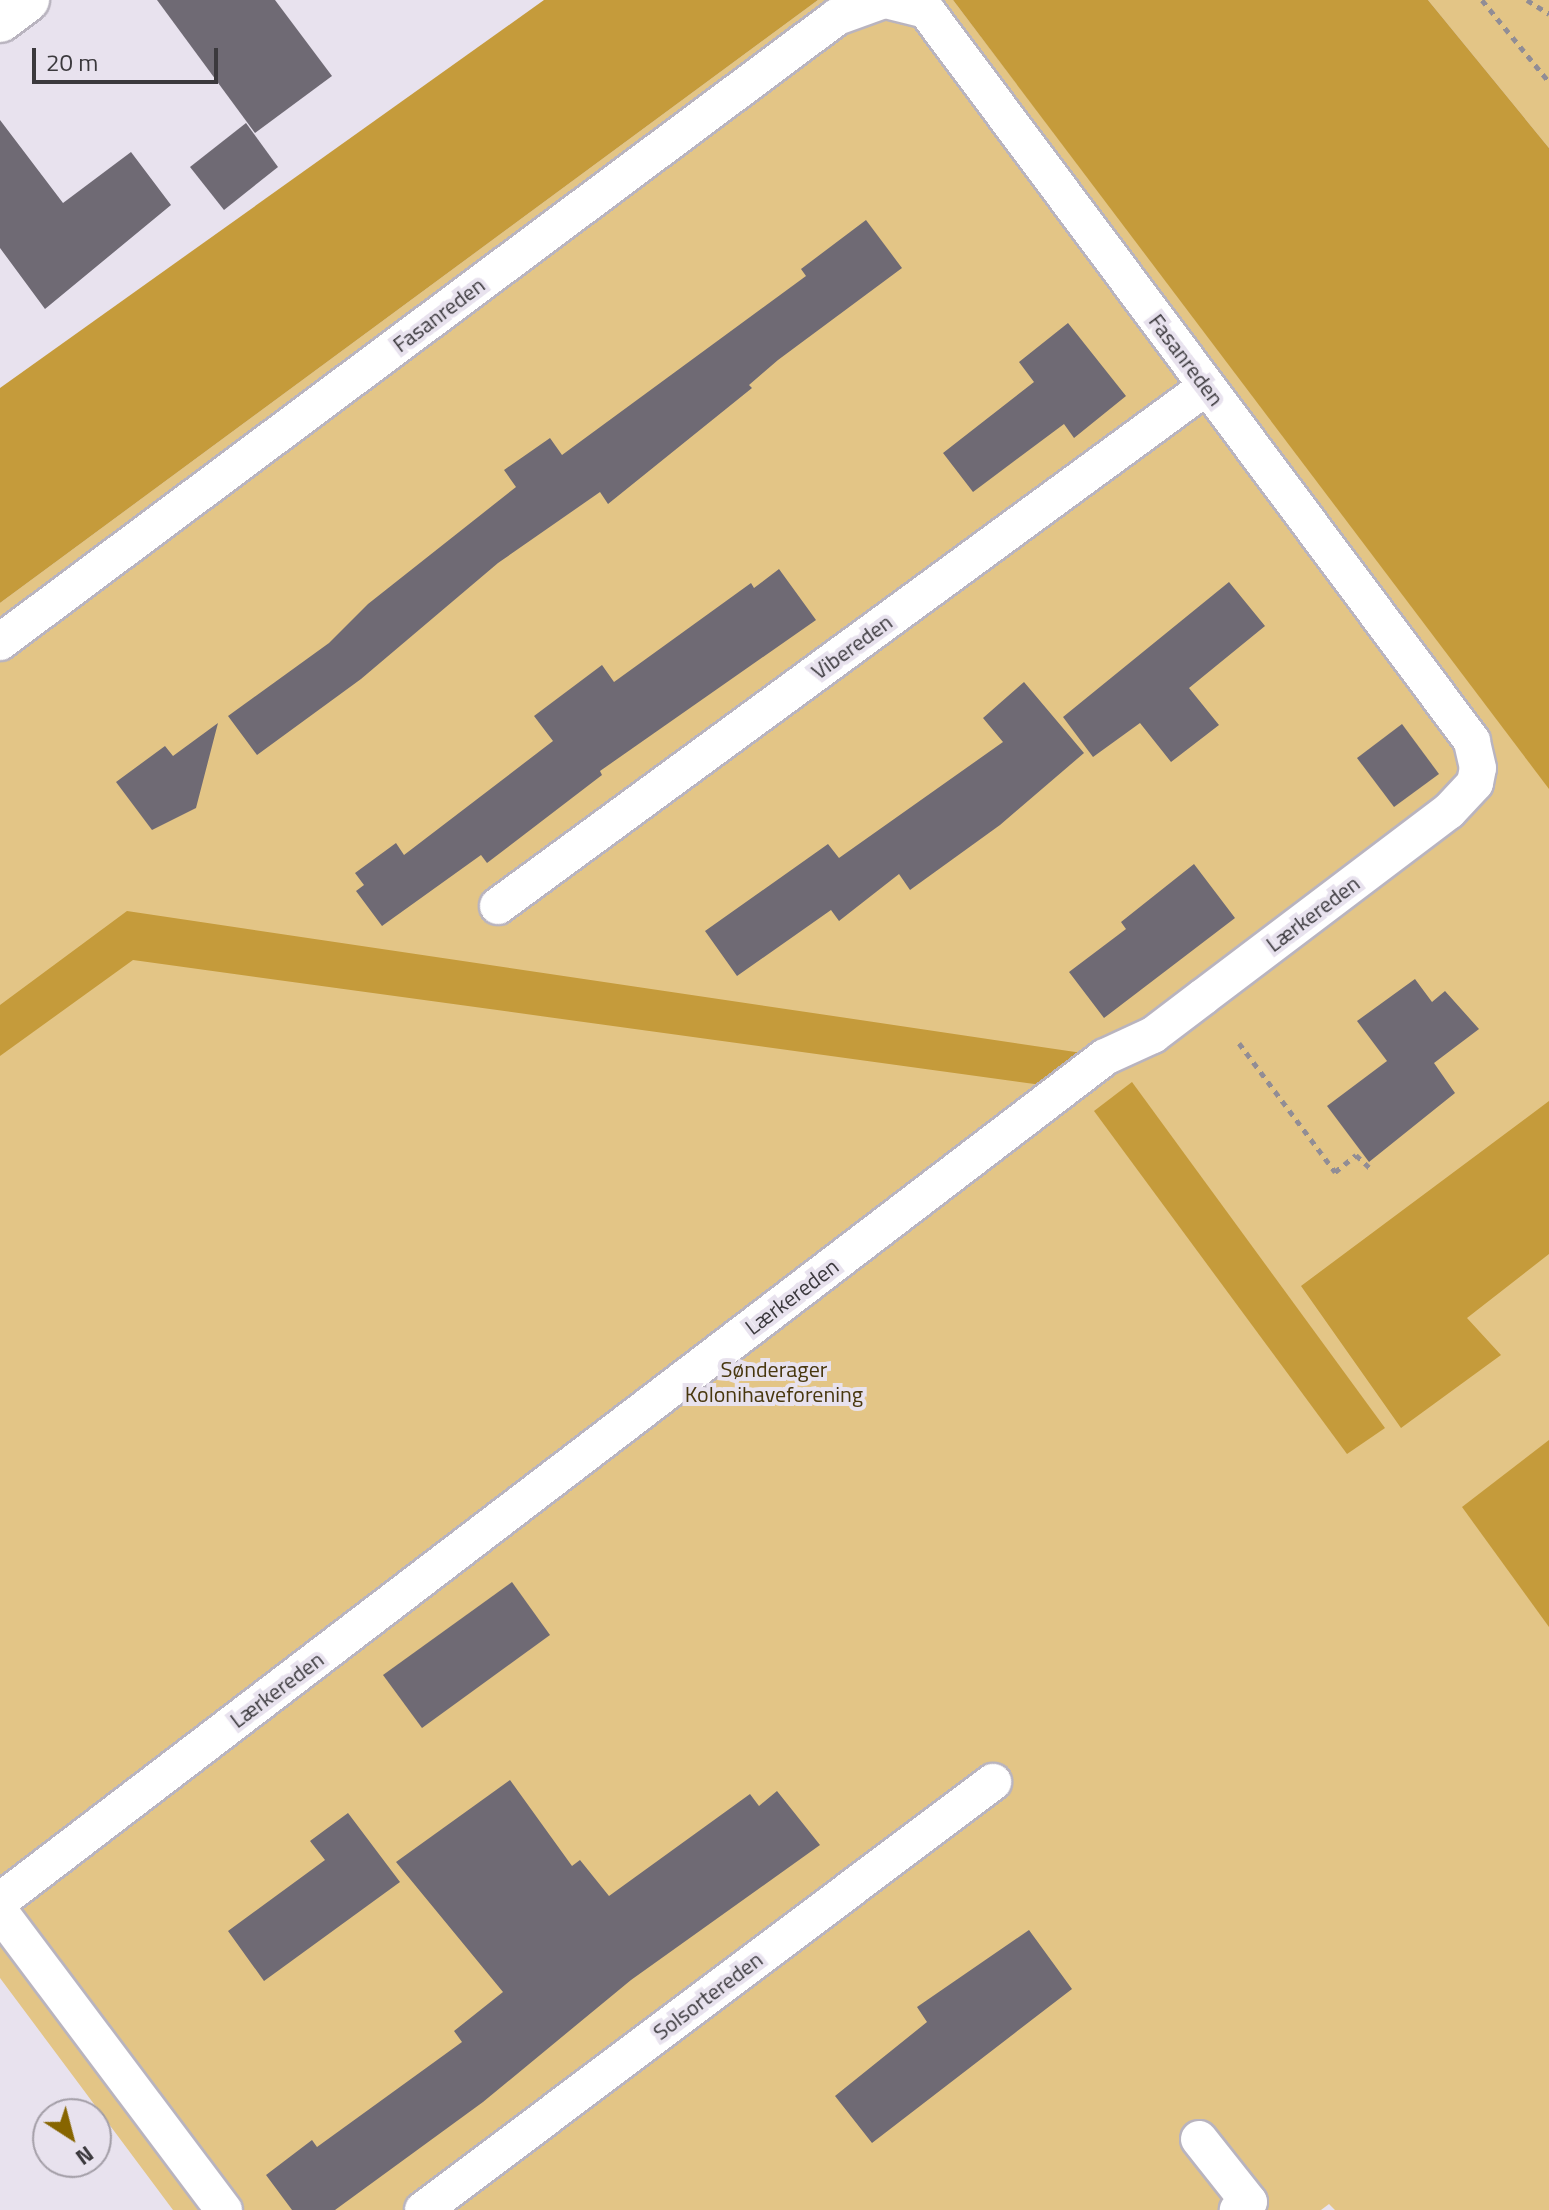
<!DOCTYPE html>
<html>
<head>
<meta charset="utf-8">
<style>
	body { margin:0 }
	#map { position:relative; width:1549px; height:2210px; overflow:hidden; background:#e8e2ee; font-family:"Titillium Web",sans-serif }
	div>[style] { position:absolute }
	[style*='--x'] { left:calc(var(--x)*1px); top:calc(var(--y)*1px); width:calc(var(--w)*1px); rotate:calc(var(--a)*1deg) }
	.green>* { inset:0; background:#e3c586 }
	.forest>* { inset:0; background:#c59b3b }
	.building>* { inset:0; background:#6f6a74 }
	.path>* { height:5px; margin-top:-2.5px; transform-origin:0; background:repeating-linear-gradient(90deg,#918d95 0 6px,transparent 0 12px) }
	.roads { filter:drop-shadow(2px 0 #b9b4bf) drop-shadow(-2px 0 #b9b4bf) drop-shadow(0 2px #b9b4bf) drop-shadow(0 -2px #b9b4bf) }
	.lane>* { height:36px; margin:-18px; padding:0 18px; transform-origin:18px; border-radius:18px; background:#fff }
	.street>* { height:44px; margin:-22px; padding:0 22px; transform-origin:22px; border-radius:22px; background:#fff }
	span { translate:-50% -50%; white-space:nowrap; text-align:center; line-height:1.15; -webkit-text-stroke:8px #e8e2ee; paint-order:stroke }
	.street-label { font-size:22px; color:#3b393d }
	.park-label { font-size:22px; color:#48370e }
	.north { position:absolute; left:32px; top:2098px; width:80px; height:80px; box-sizing:border-box; background:#e8e2ee; border:2px solid #a39ea7; border-radius:50%; rotate:144deg; font-size:22px; font-weight:700; line-height:32px; text-align:center; color:#3b393d }
	.north::after { content:''; display:block; margin:auto; width:28px; height:36px; background:#876500; clip-path:polygon(50% 0,100% 100%,50% 72%,0 100%) }
	.scale { position:absolute; left:32px; top:48px; width:186px; height:36px; box-sizing:border-box; border:4px solid #3b393d; border-top:0; padding-left:10px; font-size:24px; line-height:28px; white-space:nowrap; color:#3b393d; -webkit-text-stroke:6px #e8e2ee; paint-order:stroke }
</style>
</head>
<body>
<div id="map">
	<div class="green">
		<i style="clip-path:polygon(818px 0,953px 0,1549px 784px,1549px 2210px,1335px 2210px,1329px 2204px,1321px 2210px,173px 2210px,0 1978px,0 603px)"></i>
		<i style="clip-path:polygon(1428px 0,1549px 0,1549px 148px)"></i>
	</div>
	<div class="forest">
		<i style="clip-path:polygon(544px 0,818px 0,0 603px,0 388px)"></i>
		<i style="clip-path:polygon(953px 0,1428px 0,1549px 148px,1549px 789px)"></i>
		<i style="clip-path:polygon(127px 911px,1089px 1054px,1049px 1086px,133px 960px,0 1056px,0 1005px)"></i>
		<i style="clip-path:polygon(1132px 1082px,1385px 1428px,1347px 1454px,1094px 1111px)"></i>
		<i style="clip-path:polygon(1549px 1101px,1549px 1254px,1467px 1318px,1501px 1355px,1401px 1428px,1301px 1286px)"></i>
		<i style="clip-path:polygon(1549px 1440px,1549px 1627px,1462px 1507px)"></i>
	</div>
	<div class="building">
		<i style="clip-path:polygon(157px 0,275px 0,332px 76px,255px 133px)"></i>
		<i style="clip-path:polygon(0 120px,63px 203px,131px 152px,171px 205px,45px 309px,0 248px)"></i>
		<i style="clip-path:polygon(246px 123px,278px 167px,224px 210px,190px 167px)"></i>
		<i style="clip-path:polygon(866px 220px,902px 268px,778px 360px,749px 385px,752px 388px,608px 504px,600px 492px,498px 563px,361px 679px,257px 755px,228px 716px,329px 643px,368px 604px,516px 487px,504px 470px,550px 438px,562px 455px,806px 276px,801px 269px)"></i>
		<i style="clip-path:polygon(1068px 323px,1126px 396px,1074px 438px,1064px 424px,973px 492px,943px 453px,1034px 382px,1019px 362px)"></i>
		<i style="clip-path:polygon(779px 569px,816px 620px,600px 771px,602px 775px,487px 863px,481px 855px,382px 926px,356px 891px,364px 885px,355px 873px,396px 843px,404px 855px,553px 741px,534px 716px,602px 665px,614px 682px,751px 583px,754px 588px)"></i>
		<i style="clip-path:polygon(1229px 582px,1265px 626px,1189px 688px,1219px 725px,1171px 762px,1140px 723px,1093px 757px,1063px 717px)"></i>
		<i style="clip-path:polygon(1024px 682px,1084px 753px,1000px 825px,910px 890px,899px 874px,839px 921px,831px 910px,737px 976px,705px 931px,828px 844px,839px 858px,1003px 742px,983px 718px)"></i>
		<i style="clip-path:polygon(218px 723px,196px 808px,152px 830px,116px 782px,165px 746px,173px 756px)"></i>
		<i style="clip-path:polygon(1402px 724px,1439px 774px,1394px 807px,1357px 758px)"></i>
		<i style="clip-path:polygon(1194px 864px,1235px 918px,1104px 1018px,1069px 972px,1126px 929px,1121px 922px)"></i>
		<i style="clip-path:polygon(1415px 979px,1432px 1002px,1445px 991px,1479px 1029px,1434px 1063px,1455px 1093px,1369px 1162px,1327px 1106px,1387px 1061px,1357px 1021px)"></i>
		<i style="clip-path:polygon(512px 1582px,550px 1635px,422px 1728px,383px 1675px)"></i>
		<i style="clip-path:polygon(510px 1780px,572px 1866px,580px 1860px,609px 1896px,750px 1794px,759px 1806px,777px 1791px,820px 1845px,631px 1980px,483px 2102px,335px 2210px,292px 2210px,266px 2175px,312px 2140px,317px 2147px,462px 2042px,454px 2031px,503px 1992px,396px 1862px)"></i>
		<i style="clip-path:polygon(348px 1813px,400px 1882px,264px 1981px,228px 1931px,325px 1860px,310px 1841px)"></i>
		<i style="clip-path:polygon(1029px 1930px,1072px 1989px,872px 2143px,835px 2096px,927px 2022px,917px 2007px)"></i>
	</div>
	<div class="path">
		<i style="--x:1482;--y:0;--w:106;--a:50.7"></i>
		<i style="--x:1527;--y:0;--w:26;--a:32"></i>
		<i style="--x:1239;--y:1043;--w:161;--a:53.3"></i>
		<i style="--x:1335;--y:1172;--w:27;--a:-39"></i>
		<i style="--x:1356;--y:1155;--w:22;--a:43"></i>
	</div>
	<div class="roads">
		<div class="lane">
			<i style="--x:0;--y:642;--w:1045;--a:-36.75"></i>
			<i style="--x:837;--y:17;--w:50;--a:-19.9"></i>
			<i style="--x:498;--y:906;--w:878;--a:-36.24"></i>
			<i style="--x:0;--y:1901;--w:1390;--a:-37.37"></i>
			<i style="--x:1105;--y:1057;--w:53;--a:-24.6"></i>
			<i style="--x:1153;--y:1035;--w:63;--a:-37.2"></i>
			<i style="--x:1203;--y:997;--w:308;--a:-37.1"></i>
			<i style="--x:1449;--y:811;--w:38;--a:-47"></i>
			<i style="--x:1475;--y:783;--w:15;--a:-79"></i>
			<i style="--x:1478;--y:768;--w:28;--a:-103"></i>
			<i style="--x:1472;--y:741;--w:912;--a:-126.76"></i>
			<i style="--x:926;--y:10;--w:41;--a:-166"></i>
			<i style="--x:0;--y:1912;--w:373;--a:53.1"></i>
			<i style="--x:1199;--y:2139;--w:80;--a:51.6"></i>
			<i style="--x:1249;--y:2202;--w:14;--a:144"></i>
			<i style="--x:423;--y:2210;--w:713;--a:-36.9"></i>
		</div>
		<div class="street">
			<i style="--x:0;--y:20;--w:34;--a:-37"></i>
		</div>
	</div>
	<div class="street-label">
		<span style="left:439px;top:315px;rotate:-37deg">Fasanreden</span>
		<span style="left:1186px;top:360px;rotate:53deg">Fasanreden</span>
		<span style="left:852px;top:647px;rotate:-36deg">Vibereden</span>
		<span style="left:1313px;top:914px;rotate:-37deg">Lærkereden</span>
		<span style="left:792px;top:1297px;rotate:-37deg">Lærkereden</span>
		<span style="left:277px;top:1690px;rotate:-37deg">Lærkereden</span>
		<span style="left:708px;top:1996px;rotate:-37deg">Solsortereden</span>
	</div>
	<div class="park-label">
		<span style="left:774px;top:1382px">Sønderager<br>Kolonihaveforening</span>
	</div>
	<div class="north">N</div>
	<div class="scale">20 m</div>
</div>
</body>
</html>
